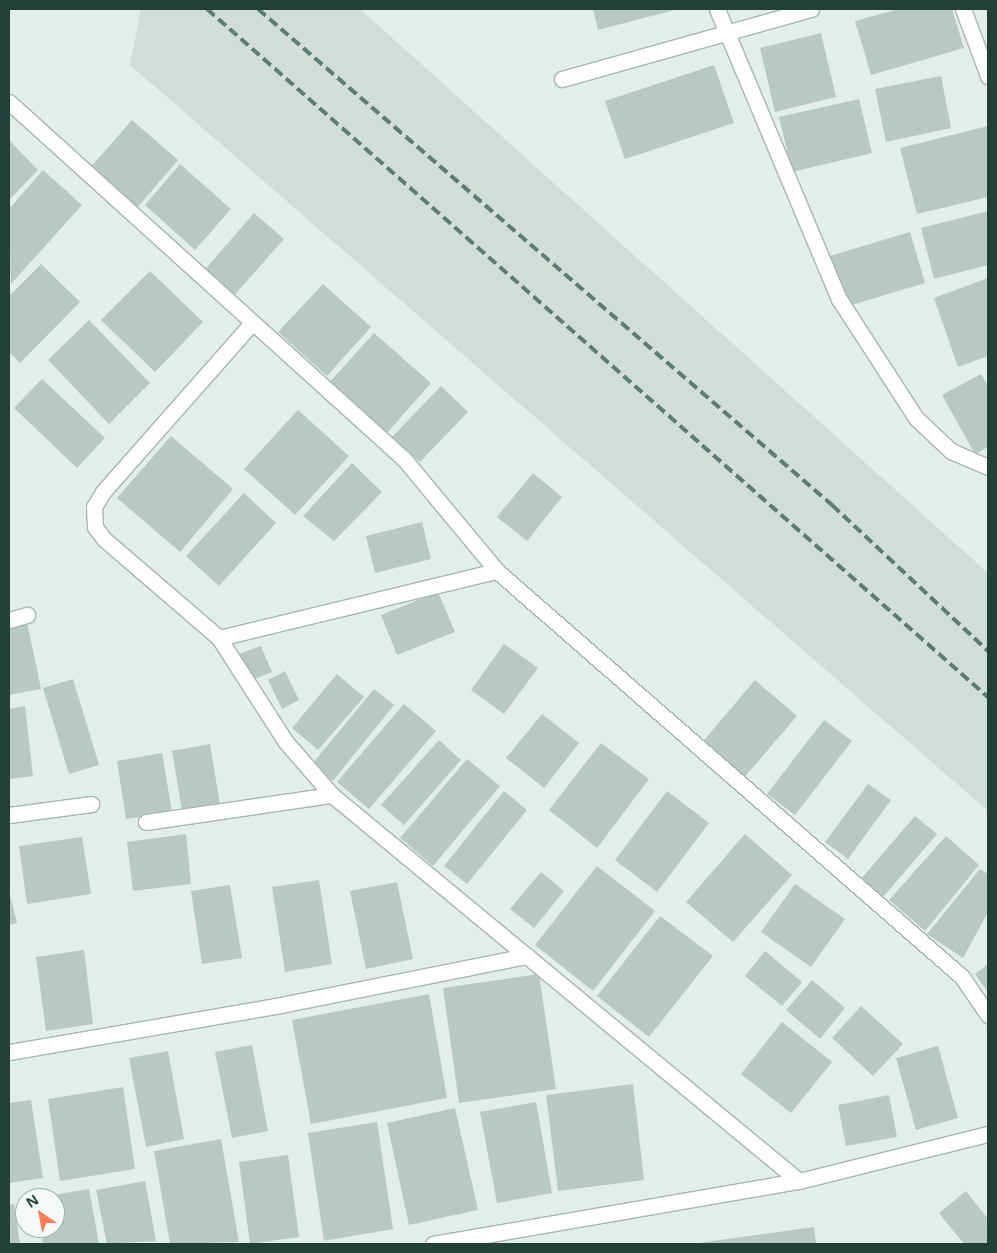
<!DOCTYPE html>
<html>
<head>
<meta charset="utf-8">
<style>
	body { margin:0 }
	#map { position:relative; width:997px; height:1253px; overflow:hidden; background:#e3eee9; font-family:"Open Sans",sans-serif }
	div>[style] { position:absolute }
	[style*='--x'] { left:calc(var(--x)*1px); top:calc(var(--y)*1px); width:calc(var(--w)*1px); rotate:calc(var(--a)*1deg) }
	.built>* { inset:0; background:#d1ded8 }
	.building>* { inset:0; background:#b8c9c2 }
	.roads { filter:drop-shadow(1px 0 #a5b7b0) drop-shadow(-1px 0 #a5b7b0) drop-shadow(0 1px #a5b7b0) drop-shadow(0 -1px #a5b7b0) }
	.minor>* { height:15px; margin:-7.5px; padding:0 7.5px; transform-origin:7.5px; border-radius:7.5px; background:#fff }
	.rail>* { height:4px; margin-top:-2px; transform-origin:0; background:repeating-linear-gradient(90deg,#5c7d73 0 10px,transparent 0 15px) }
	span { translate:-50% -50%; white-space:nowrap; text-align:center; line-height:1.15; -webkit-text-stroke:4px #f4faf7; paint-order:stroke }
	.frame { position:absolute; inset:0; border:10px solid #214138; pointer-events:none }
	.north { position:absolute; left:15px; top:1188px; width:50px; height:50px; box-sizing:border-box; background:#f4faf7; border:1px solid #a0b0ab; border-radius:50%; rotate:327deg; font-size:14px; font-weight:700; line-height:20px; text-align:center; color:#214138 }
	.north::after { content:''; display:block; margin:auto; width:18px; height:22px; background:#fd7b52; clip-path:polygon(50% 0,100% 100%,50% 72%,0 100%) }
</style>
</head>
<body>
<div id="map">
	<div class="built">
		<i style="clip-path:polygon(141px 9px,360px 9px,988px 573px,988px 811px,130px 65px)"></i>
	</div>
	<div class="building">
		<i style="clip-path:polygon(593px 9px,678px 9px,598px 30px)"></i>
		<i style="clip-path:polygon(899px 9px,952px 9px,964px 48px,871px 75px,855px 21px)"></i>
		<i style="clip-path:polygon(821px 33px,836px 97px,775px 112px,760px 48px)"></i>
		<i style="clip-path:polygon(714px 65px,734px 123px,625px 159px,605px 101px)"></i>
		<i style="clip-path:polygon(941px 76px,951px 128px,886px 142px,875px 89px)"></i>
		<i style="clip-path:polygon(859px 99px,872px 153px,792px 172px,779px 117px)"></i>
		<i style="clip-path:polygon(132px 120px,178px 160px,137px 208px,90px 168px)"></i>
		<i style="clip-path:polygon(988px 126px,988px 197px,917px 214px,900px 148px)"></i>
		<i style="clip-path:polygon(9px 140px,38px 170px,9px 200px)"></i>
		<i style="clip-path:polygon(180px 164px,231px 209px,195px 250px,145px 205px)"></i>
		<i style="clip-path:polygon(43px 170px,82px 205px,11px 284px,9px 209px)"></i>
		<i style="clip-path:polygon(988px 211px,988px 265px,934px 279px,921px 228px)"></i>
		<i style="clip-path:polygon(254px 213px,284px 239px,232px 298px,202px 273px)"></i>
		<i style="clip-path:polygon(910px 232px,925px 283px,845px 307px,830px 256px)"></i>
		<i style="clip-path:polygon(41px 264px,80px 302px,20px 363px,9px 352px,9px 296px)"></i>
		<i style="clip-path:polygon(150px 271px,203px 322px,155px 372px,101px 320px)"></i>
		<i style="clip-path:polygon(988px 278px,988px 356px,958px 367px,934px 298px)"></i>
		<i style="clip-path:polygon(323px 284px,371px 327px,327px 376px,278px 332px)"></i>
		<i style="clip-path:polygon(89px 320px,150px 383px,109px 424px,48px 360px)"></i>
		<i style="clip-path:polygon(374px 333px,431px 383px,386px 434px,329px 383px)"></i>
		<i style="clip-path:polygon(981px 374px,988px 386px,988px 447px,975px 454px,942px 395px)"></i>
		<i style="clip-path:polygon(42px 379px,105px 438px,77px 468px,14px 408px)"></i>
		<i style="clip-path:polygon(441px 386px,468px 412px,420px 462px,392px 437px)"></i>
		<i style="clip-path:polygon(298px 410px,349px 456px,295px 515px,244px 469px)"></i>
		<i style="clip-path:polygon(171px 436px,233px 489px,180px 552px,117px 498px)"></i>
		<i style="clip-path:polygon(352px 463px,382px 492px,334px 541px,303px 516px)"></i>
		<i style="clip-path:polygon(533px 473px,562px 497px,527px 541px,497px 517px)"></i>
		<i style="clip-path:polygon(244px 493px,276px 523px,219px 586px,186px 556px)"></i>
		<i style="clip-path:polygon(422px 522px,431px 559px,375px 573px,366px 536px)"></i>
		<i style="clip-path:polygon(438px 592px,455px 632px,397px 655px,381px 615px)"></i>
		<i style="clip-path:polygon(27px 622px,41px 689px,9px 695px,9px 625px)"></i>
		<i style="clip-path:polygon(504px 644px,538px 668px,504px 714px,471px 690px)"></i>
		<i style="clip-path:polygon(261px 646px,272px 672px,250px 681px,239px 654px)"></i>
		<i style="clip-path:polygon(285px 671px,299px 700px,282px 709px,268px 680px)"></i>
		<i style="clip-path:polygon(337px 674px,364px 697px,318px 750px,292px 728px)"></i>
		<i style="clip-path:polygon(73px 679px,99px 765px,69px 774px,43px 688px)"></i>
		<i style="clip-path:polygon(755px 680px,797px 716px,742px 780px,700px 745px)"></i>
		<i style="clip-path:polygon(374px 689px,394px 705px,333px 781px,312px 764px)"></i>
		<i style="clip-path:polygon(404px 704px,436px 731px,369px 809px,337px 782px)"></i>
		<i style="clip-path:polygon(25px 706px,33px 776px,9px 779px,9px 709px)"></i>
		<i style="clip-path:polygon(542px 714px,579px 743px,544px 788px,506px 758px)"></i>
		<i style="clip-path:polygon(824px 720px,852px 741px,795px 815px,767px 794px)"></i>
		<i style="clip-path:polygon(439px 740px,461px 760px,404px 825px,381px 805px)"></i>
		<i style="clip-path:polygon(601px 743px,649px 779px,597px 848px,549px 810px)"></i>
		<i style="clip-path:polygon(210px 744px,220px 805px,182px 811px,172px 751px)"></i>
		<i style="clip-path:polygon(162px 753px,172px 812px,126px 819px,117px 761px)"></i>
		<i style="clip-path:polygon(467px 759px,500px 786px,433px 866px,400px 838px)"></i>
		<i style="clip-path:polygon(868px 784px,891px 800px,848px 859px,825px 842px)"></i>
		<i style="clip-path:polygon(504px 791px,527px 810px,467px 884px,444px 866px)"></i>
		<i style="clip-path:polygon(667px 791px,709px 823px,657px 892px,615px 860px)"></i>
		<i style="clip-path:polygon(915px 816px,937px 834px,883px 897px,861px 879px)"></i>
		<i style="clip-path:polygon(186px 834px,191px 884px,133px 891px,127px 842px)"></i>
		<i style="clip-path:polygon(745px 834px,792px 875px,733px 942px,686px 902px)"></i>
		<i style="clip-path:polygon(946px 836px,979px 865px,925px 931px,889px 900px)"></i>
		<i style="clip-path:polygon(82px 837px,91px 894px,27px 904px,19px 846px)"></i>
		<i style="clip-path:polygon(597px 866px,655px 911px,593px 991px,535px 945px)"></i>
		<i style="clip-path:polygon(980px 869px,988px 874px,988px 912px,963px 958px,927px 934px)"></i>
		<i style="clip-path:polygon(541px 872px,564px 891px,534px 928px,510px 909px)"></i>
		<i style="clip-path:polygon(319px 880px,332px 964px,285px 972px,272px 887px)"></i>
		<i style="clip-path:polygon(397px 882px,413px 959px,366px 969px,350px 891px)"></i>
		<i style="clip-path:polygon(795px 884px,845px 919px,811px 967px,761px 932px)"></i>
		<i style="clip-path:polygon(230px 885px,242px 958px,202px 964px,191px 891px)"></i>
		<i style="clip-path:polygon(9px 891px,17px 923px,9px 925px)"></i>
		<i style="clip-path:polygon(660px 916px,713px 956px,649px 1037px,597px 996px)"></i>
		<i style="clip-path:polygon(84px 950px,93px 1024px,46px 1031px,36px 957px)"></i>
		<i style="clip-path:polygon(765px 951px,802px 982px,782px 1006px,745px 976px)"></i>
		<i style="clip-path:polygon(988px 964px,988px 992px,975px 974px)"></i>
		<i style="clip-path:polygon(539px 974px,556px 1089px,459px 1103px,443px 988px)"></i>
		<i style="clip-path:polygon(812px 980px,845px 1008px,820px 1039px,786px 1010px)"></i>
		<i style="clip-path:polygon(429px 994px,447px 1098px,311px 1124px,292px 1020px)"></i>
		<i style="clip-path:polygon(861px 1006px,903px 1044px,873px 1076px,832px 1038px)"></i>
		<i style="clip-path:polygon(782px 1022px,832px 1062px,791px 1113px,741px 1074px)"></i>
		<i style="clip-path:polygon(252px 1045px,268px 1131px,232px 1138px,215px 1052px)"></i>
		<i style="clip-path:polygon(938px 1046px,958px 1118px,916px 1130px,896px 1058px)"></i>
		<i style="clip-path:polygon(168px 1051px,184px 1139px,146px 1147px,129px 1058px)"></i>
		<i style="clip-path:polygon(633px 1084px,644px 1180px,558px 1191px,546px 1095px)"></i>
		<i style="clip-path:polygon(123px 1087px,135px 1169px,60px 1181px,48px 1099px)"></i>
		<i style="clip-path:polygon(889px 1095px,897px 1137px,846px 1146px,838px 1105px)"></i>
		<i style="clip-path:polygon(31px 1100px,43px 1178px,9px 1183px,9px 1103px)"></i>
		<i style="clip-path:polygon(536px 1102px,552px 1193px,497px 1203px,480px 1112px)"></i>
		<i style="clip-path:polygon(455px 1108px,478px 1210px,409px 1225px,387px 1123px)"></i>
		<i style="clip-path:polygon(377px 1122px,393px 1229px,324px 1241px,308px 1133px)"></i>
		<i style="clip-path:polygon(221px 1139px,239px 1242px,170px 1244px,154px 1151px)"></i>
		<i style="clip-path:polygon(288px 1155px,299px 1237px,250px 1244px,239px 1162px)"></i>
		<i style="clip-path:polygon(145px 1181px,156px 1241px,107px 1244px,96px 1190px)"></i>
		<i style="clip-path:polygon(89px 1189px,99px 1244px,43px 1244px,40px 1228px,55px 1228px,55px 1198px,41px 1197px)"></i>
		<i style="clip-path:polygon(966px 1191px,988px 1219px,988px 1244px,964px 1244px,939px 1213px)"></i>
		<i style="clip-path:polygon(14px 1204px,20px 1244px,9px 1244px,9px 1205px)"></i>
		<i style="clip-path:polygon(814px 1227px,816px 1244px,698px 1244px,698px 1243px)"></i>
	</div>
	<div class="roads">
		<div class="minor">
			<i style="--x:717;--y:9;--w:315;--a:67.2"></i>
			<i style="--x:839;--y:299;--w:142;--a:57.1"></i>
			<i style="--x:916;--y:418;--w:48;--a:43.3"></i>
			<i style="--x:951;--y:451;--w:40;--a:23.4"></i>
			<i style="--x:963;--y:9;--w:72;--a:69.5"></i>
			<i style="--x:562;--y:79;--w:259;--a:-15.7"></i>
			<i style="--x:9;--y:102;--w:532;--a:42.11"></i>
			<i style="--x:404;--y:459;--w:146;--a:50.3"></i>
			<i style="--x:497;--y:571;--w:617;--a:41.12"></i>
			<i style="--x:962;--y:977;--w:46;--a:55.6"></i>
			<i style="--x:251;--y:324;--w:224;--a:131.4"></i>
			<i style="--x:103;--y:492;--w:17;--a:121"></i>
			<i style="--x:94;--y:507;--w:20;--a:87"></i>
			<i style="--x:95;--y:527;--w:15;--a:53"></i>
			<i style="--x:104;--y:539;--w:152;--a:40.7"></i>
			<i style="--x:219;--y:638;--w:122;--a:57.3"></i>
			<i style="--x:285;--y:741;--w:72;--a:49"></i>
			<i style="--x:332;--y:795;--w:606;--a:39.58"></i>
			<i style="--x:9;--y:620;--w:19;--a:-16"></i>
			<i style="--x:219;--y:638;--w:286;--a:-13.6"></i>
			<i style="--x:9;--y:815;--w:83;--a:-7.6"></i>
			<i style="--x:146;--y:822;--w:188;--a:-8.3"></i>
			<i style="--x:9;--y:1052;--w:271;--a:-9.8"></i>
			<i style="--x:276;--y:1006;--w:256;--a:-11.3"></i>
			<i style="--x:433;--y:1244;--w:371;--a:-9.8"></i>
			<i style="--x:799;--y:1181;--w:195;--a:-14"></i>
		</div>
	</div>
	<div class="rail">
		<i style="--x:207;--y:9;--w:1041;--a:41.38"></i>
		<i style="--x:258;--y:9;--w:759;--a:40.83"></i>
		<i style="--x:832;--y:505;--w:214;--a:43.1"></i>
	</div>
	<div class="frame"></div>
	<div class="north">N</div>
</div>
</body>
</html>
